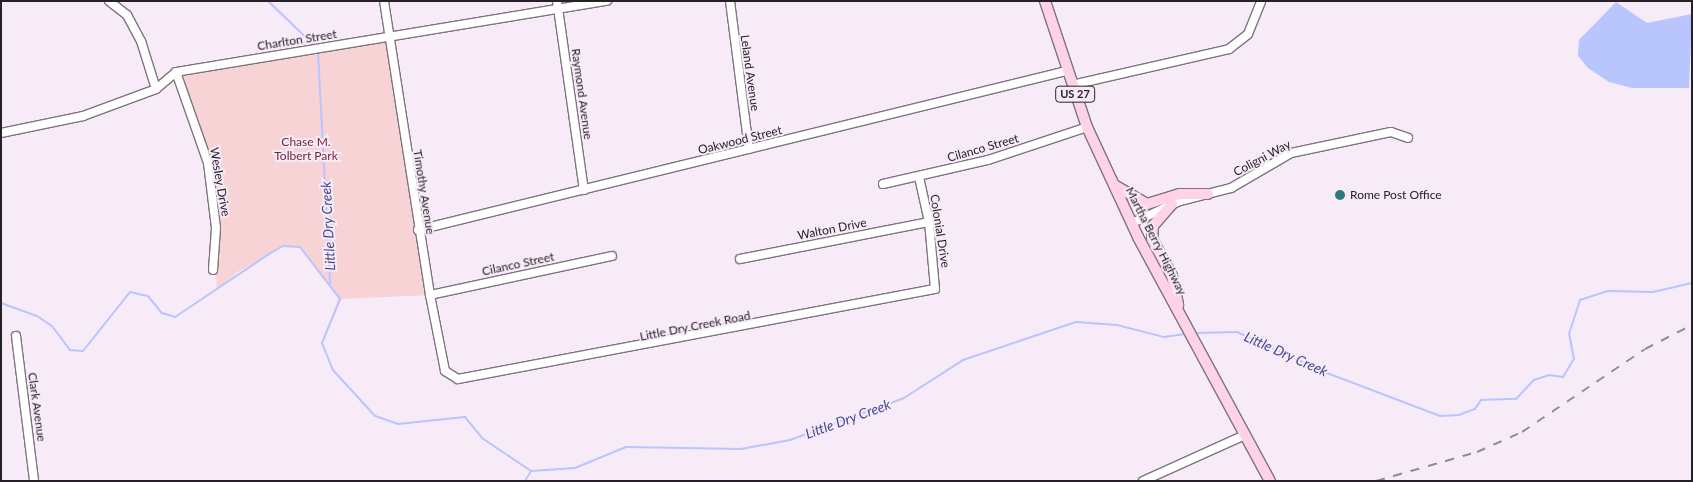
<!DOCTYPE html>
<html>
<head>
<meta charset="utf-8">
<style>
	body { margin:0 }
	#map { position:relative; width:1693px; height:482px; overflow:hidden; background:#f7ebf8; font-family:Lato,sans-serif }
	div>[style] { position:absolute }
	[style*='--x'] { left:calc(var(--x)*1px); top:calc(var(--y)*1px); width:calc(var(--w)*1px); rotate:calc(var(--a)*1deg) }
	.green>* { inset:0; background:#f7d3d6 }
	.water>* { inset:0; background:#b9c5fd }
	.stream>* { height:2px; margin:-1px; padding:0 1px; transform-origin:1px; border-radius:1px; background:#b9c5fd }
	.roads { filter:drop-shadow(1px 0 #7e737e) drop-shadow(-1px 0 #7e737e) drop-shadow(0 1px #7e737e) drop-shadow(0 -1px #7e737e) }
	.minor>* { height:8px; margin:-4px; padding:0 4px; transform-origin:4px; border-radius:4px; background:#fff }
	.major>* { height:10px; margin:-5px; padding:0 5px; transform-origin:5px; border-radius:5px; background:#fed3e8 }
	.rail>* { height:2px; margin-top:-1px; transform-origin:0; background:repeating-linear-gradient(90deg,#938a93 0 9px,transparent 0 18px) }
	.dots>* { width:14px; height:14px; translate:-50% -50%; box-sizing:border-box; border:2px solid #f7ebf8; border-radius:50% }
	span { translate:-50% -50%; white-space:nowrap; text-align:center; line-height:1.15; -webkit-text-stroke:4px #f7ebf8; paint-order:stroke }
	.shield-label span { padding:1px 4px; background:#f7ebf8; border:1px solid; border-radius:4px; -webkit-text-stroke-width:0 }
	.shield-label { font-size:11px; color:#262126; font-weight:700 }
	.street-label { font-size:12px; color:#262126 }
	.park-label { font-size:12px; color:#762735 }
	.poi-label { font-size:12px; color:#262126 }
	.left { translate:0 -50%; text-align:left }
	.water-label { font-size:14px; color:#41498c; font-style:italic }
	.frame { position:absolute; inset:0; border:2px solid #262126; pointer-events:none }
</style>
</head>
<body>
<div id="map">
	<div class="green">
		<i style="clip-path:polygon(388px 37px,430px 295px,340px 299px,300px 247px,283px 247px,236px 273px,217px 290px,208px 163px,176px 72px)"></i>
	</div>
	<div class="water">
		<i style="clip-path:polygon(1616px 2px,1647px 23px,1692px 14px,1689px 88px,1632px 88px,1609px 82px,1588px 68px,1578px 56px,1579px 40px)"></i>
	</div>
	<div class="stream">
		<i style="--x:268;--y:1;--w:65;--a:43.8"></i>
		<i style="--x:318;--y:52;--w:232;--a:87"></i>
		<i style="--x:1;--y:303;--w:38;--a:20"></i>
		<i style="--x:37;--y:316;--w:18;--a:34"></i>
		<i style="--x:52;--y:326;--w:30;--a:53"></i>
		<i style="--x:70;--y:350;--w:13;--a:4"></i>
		<i style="--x:83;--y:351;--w:75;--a:-51.5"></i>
		<i style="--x:130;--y:292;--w:18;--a:13"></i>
		<i style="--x:148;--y:296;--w:22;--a:51"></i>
		<i style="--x:162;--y:313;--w:14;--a:17"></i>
		<i style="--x:175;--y:317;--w:113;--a:-33.8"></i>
		<i style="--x:269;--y:254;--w:16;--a:-30"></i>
		<i style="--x:283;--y:246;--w:17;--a:3"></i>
		<i style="--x:300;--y:247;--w:66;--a:52.4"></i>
		<i style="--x:340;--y:299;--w:48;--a:112.2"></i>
		<i style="--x:322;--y:343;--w:29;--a:68"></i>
		<i style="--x:333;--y:370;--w:62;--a:47.6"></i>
		<i style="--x:375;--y:416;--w:24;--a:19"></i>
		<i style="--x:398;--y:424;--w:67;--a:-6"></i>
		<i style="--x:465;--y:417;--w:27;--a:51"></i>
		<i style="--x:482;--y:438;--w:59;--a:34"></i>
		<i style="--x:531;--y:471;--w:44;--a:-3.9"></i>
		<i style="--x:575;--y:468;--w:55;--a:-22.4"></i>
		<i style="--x:626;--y:447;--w:115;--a:1"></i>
		<i style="--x:741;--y:449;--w:50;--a:-10.4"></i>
		<i style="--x:790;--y:440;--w:121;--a:-20.2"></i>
		<i style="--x:904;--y:398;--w:70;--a:-32.8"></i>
		<i style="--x:963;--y:360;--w:119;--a:-18.6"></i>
		<i style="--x:1076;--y:322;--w:41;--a:4.2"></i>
		<i style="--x:1117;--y:325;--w:49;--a:14.3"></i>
		<i style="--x:1164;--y:337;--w:21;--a:-8"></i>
		<i style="--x:1195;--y:333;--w:42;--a:-1.4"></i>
		<i style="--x:1237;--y:332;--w:99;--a:24.5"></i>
		<i style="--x:1327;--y:373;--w:121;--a:20.8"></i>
		<i style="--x:1440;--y:416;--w:19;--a:-3"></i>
		<i style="--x:1459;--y:415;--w:17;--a:-21"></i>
		<i style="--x:1475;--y:409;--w:11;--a:-56"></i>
		<i style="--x:1481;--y:400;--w:35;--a:-2"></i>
		<i style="--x:1516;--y:399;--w:26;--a:-47"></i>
		<i style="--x:1534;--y:380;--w:16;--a:-18"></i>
		<i style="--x:1549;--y:375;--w:14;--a:8"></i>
		<i style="--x:1563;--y:377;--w:21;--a:-59"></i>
		<i style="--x:1574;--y:359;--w:25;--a:-101"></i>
		<i style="--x:1569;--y:334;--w:36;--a:-72"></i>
		<i style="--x:1580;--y:300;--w:29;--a:-18"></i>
		<i style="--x:1608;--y:291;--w:45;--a:1.3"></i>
		<i style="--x:1653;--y:292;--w:40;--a:-13"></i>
		<i style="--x:525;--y:481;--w:12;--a:-59"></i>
	</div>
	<div class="roads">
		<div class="minor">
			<i style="--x:109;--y:1;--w:23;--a:38"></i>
			<i style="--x:127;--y:15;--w:30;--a:62"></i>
			<i style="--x:141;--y:41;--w:50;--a:72.6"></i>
			<i style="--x:384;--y:1;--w:298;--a:81.1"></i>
			<i style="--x:430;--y:295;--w:77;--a:78.8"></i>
			<i style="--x:445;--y:371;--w:15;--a:32"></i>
			<i style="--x:458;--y:379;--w:485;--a:-10.7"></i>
			<i style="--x:935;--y:289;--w:67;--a:-95.1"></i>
			<i style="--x:929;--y:222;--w:46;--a:-102.5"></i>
			<i style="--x:557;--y:1;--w:191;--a:81.9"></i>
			<i style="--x:730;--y:1;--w:149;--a:82.7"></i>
			<i style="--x:176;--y:72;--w:96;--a:70.6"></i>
			<i style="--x:208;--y:163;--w:65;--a:83"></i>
			<i style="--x:216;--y:228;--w:42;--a:94.1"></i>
			<i style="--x:1072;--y:85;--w:161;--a:-12.9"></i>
			<i style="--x:1229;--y:49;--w:24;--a:-38"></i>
			<i style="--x:1248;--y:34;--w:35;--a:-68"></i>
			<i style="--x:1;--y:133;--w:84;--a:-11.7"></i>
			<i style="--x:83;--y:116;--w:78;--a:-20.3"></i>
			<i style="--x:156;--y:89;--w:26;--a:-40"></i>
			<i style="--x:176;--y:72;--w:437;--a:-9.4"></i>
			<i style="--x:883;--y:184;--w:108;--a:-12.9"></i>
			<i style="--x:988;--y:160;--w:104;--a:-18.4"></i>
			<i style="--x:1132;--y:223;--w:53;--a:-24.6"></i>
			<i style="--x:1180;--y:201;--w:53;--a:-14.3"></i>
			<i style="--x:1231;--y:188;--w:69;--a:-30.3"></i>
			<i style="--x:1291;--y:153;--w:102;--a:-11.9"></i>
			<i style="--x:1391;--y:132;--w:18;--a:19"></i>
			<i style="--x:418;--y:230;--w:667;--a:-13.79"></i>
			<i style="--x:740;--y:259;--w:193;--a:-11.1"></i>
			<i style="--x:430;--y:295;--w:186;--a:-12.1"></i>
			<i style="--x:16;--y:336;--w:146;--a:82.9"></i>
			<i style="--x:1143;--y:481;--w:112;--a:-24.3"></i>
		</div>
		<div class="major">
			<i style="--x:1045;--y:1;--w:133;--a:71.6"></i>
			<i style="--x:1087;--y:127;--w:121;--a:65.1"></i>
			<i style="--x:1138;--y:237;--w:277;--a:61.6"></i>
			<i style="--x:1116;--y:186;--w:36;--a:30"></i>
			<i style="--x:1147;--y:204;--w:34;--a:-17"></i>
			<i style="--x:1179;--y:194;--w:29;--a:0"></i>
			<i style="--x:1172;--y:204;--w:29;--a:131"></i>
			<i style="--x:1153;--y:226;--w:13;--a:94"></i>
			<i style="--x:1152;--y:239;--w:42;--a:61.6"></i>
			<i style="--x:1172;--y:276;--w:30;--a:78"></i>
		</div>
	</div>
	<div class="rail">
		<i style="--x:1376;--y:481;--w:105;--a:-16"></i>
		<i style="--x:1477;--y:452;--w:49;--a:-24"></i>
		<i style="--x:1522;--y:432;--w:148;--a:-34"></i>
		<i style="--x:1645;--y:349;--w:53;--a:-27.1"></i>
	</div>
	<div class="dots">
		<i style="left:1340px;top:195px;background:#2f797e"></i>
	</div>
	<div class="shield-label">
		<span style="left:1075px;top:94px">US 27</span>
	</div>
	<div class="street-label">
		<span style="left:297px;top:40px;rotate:-9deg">Charlton Street</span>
		<span style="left:750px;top:73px;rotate:82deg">Leland Avenue</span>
		<span style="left:582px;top:94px;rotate:82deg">Raymond Avenue</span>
		<span style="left:740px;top:140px;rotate:-14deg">Oakwood Street</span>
		<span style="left:983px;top:148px;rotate:-16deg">Cilanco Street</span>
		<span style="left:1262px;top:158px;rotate:-28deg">Coligni Way</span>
		<span style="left:220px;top:182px;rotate:80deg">Wesley Drive</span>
		<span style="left:424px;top:192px;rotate:81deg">Timothy Avenue</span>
		<span style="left:832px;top:229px;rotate:-11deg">Walton Drive</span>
		<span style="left:940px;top:231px;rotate:81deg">Colonial Drive</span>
		<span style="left:1156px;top:241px;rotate:63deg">Martha Berry Highway</span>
		<span style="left:518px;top:264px;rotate:-12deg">Cilanco Street</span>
		<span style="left:695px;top:326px;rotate:-11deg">Little Dry Creek Road</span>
		<span style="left:37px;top:407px;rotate:82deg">Clark Avenue</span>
	</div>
	<div class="park-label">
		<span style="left:306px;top:149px">Chase M.<br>Tolbert Park</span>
	</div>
	<div class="poi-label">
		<span class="left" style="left:1350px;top:195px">Rome Post Office</span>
	</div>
	<div class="water-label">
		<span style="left:328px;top:226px;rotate:-93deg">Little Dry Creek</span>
		<span style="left:1286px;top:354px;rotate:24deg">Little Dry Creek</span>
		<span style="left:848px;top:419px;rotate:-20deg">Little Dry Creek</span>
	</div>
	<div class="frame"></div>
</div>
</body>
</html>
